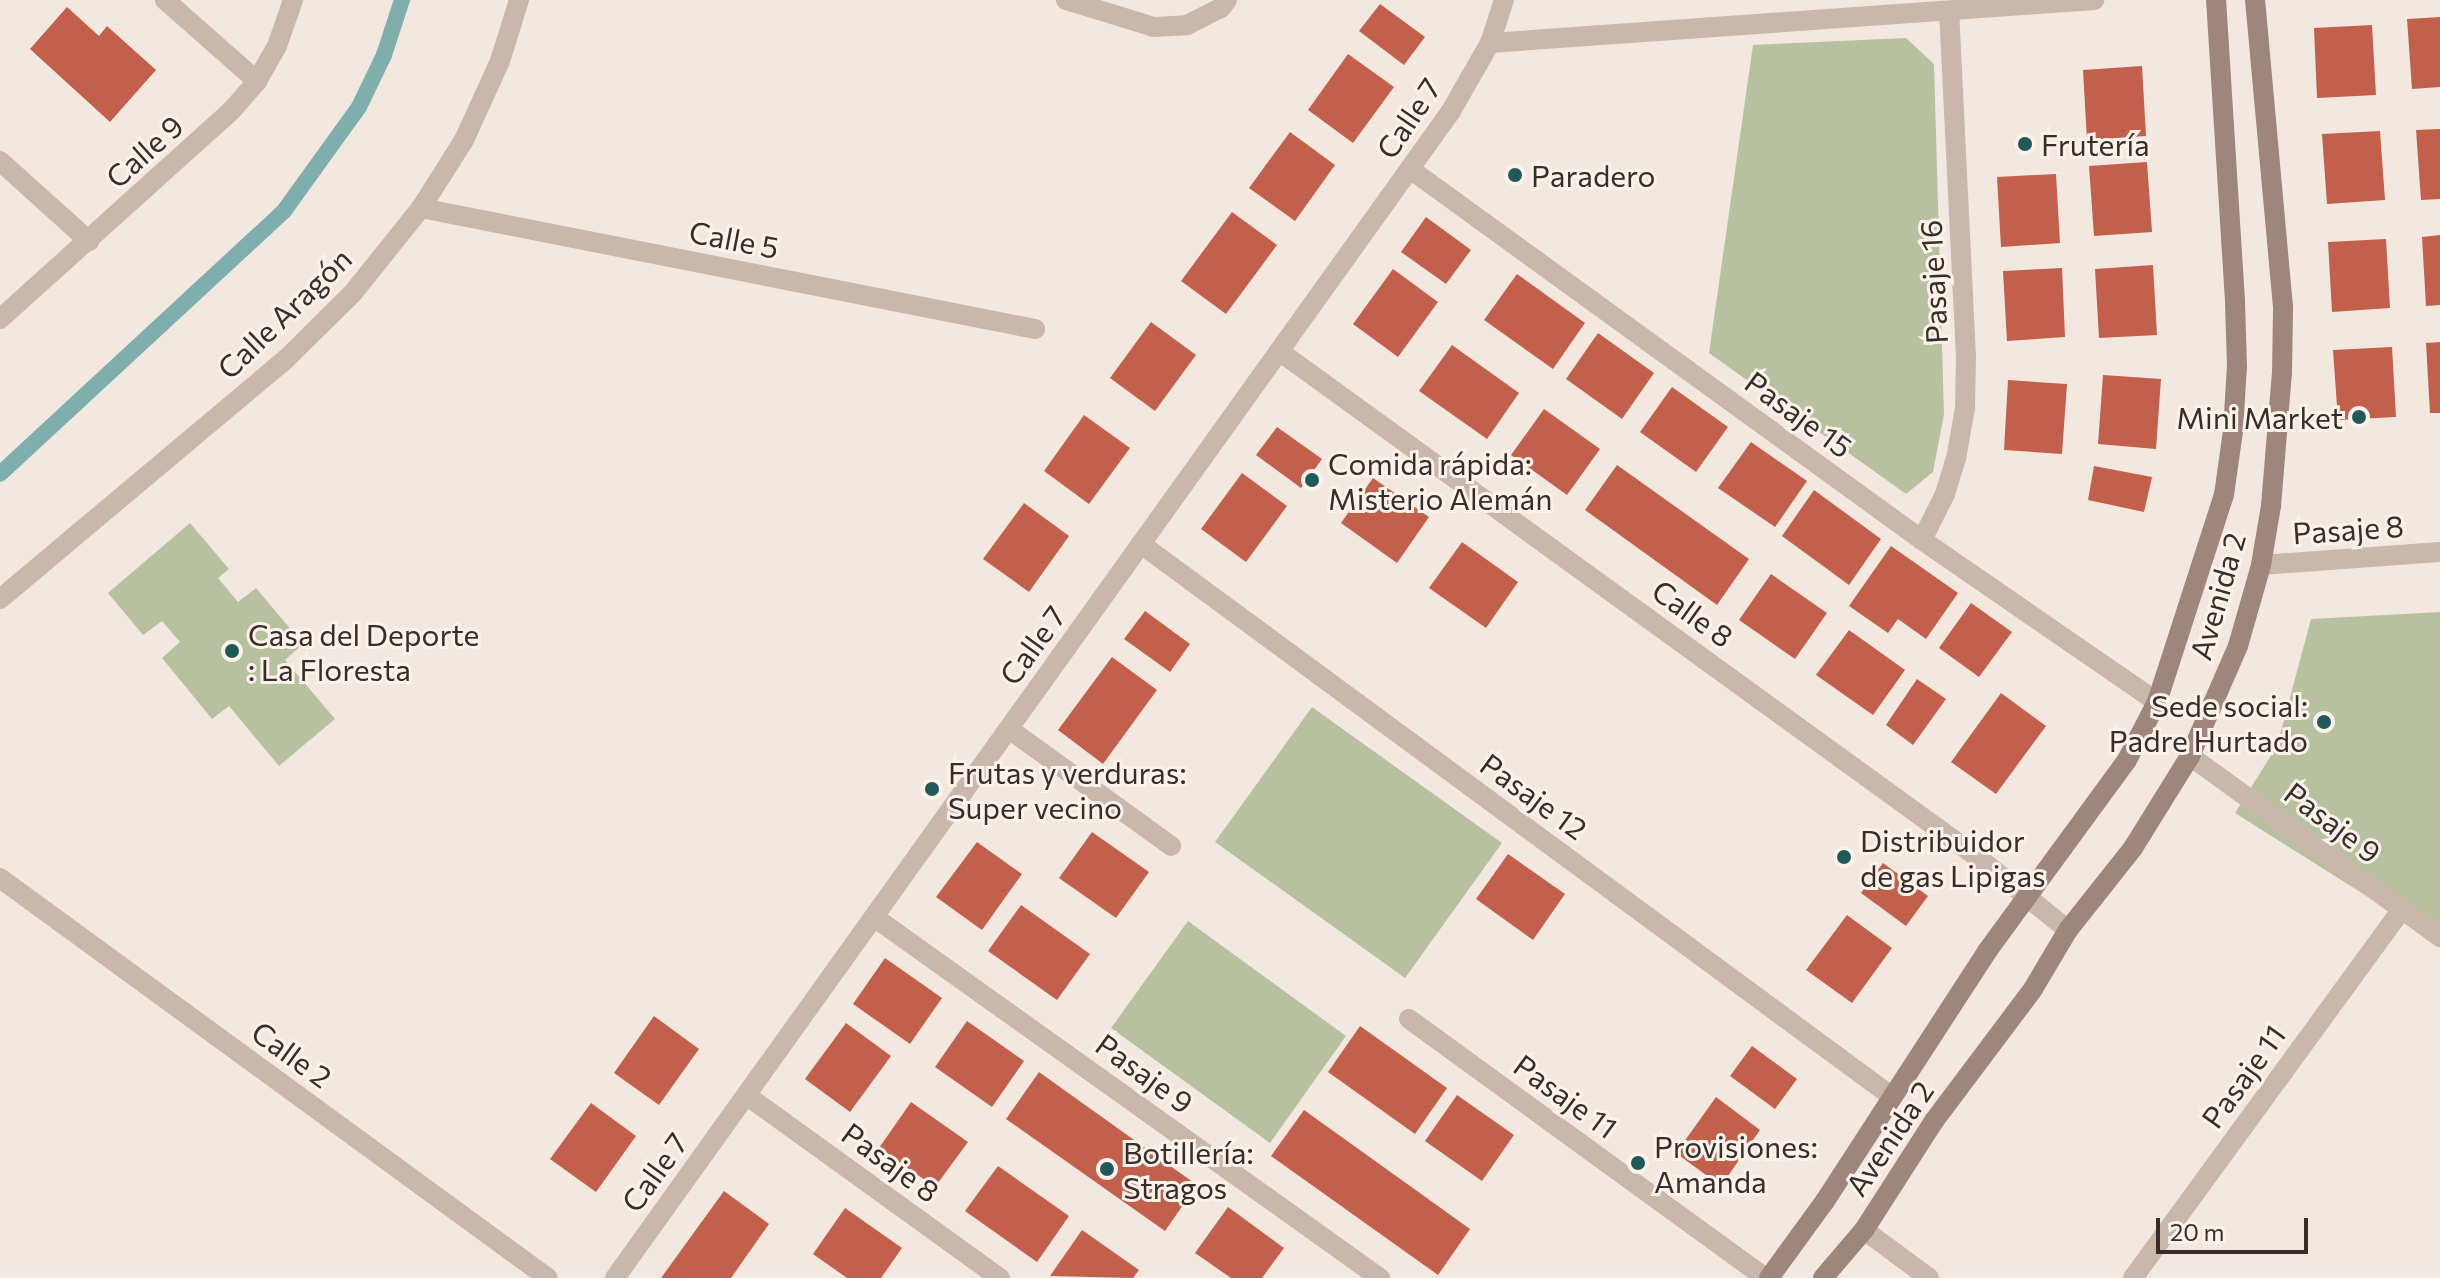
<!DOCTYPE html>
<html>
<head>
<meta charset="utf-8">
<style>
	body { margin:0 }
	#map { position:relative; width:2440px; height:1278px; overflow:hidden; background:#f2e8df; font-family:Commissioner,sans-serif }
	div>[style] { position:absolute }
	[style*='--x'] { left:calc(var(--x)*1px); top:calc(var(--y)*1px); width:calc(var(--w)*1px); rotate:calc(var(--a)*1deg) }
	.green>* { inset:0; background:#b8c19f }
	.stream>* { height:16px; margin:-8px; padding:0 8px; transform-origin:8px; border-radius:8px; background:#7eafad }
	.building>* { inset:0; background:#c3604c }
	.street>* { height:20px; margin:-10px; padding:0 10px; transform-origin:10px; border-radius:10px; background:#cab7ab }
	.secondary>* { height:20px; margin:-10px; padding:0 10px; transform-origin:10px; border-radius:10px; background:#9e867c }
	.dots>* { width:22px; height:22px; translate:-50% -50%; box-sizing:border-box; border:4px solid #faf2eb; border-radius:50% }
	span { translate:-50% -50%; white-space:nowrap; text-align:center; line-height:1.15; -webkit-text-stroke:6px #faf2eb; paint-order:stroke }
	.street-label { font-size:30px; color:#382d2a }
	.poi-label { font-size:30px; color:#382d2a }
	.left { translate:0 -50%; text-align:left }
	.right { translate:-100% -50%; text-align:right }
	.scale { position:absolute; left:2156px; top:1218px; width:152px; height:36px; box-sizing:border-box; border:4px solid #382d2a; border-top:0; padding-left:10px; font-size:24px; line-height:28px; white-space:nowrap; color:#382d2a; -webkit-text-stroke:6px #faf2eb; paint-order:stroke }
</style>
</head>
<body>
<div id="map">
	<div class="green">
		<i style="clip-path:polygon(1906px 38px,1934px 64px,1944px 414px,1933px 472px,1906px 494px,1709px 353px,1753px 45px)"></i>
		<i style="clip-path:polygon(190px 523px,229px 569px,218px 578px,238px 602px,256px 588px,303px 644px,285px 660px,335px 719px,279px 766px,229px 706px,212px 719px,162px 658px,180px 642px,162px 621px,143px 635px,108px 593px)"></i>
		<i style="clip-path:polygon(2440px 612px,2440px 937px,2435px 939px,2235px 813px,2277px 746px,2311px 619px)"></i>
		<i style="clip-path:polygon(1312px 707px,1502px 843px,1405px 978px,1215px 842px)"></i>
		<i style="clip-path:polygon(1188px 921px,1346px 1036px,1270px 1143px,1111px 1028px)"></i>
	</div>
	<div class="stream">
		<i style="--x:0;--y:474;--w:387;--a:-42.8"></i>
		<i style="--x:284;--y:211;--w:128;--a:-54.2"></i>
		<i style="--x:359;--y:107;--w:58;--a:-64.3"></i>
		<i style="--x:384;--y:55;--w:58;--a:-71.9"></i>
	</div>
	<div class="building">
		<i style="clip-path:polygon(1380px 4px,1425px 37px,1404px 65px,1359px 31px)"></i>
		<i style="clip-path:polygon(67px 7px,99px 36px,107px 26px,156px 70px,110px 122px,30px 49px)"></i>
		<i style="clip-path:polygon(2440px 17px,2440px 87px,2412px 89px,2407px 19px)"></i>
		<i style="clip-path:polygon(2372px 25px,2376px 95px,2317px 98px,2314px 28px)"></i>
		<i style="clip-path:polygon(1348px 54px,1394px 87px,1353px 143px,1308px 110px)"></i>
		<i style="clip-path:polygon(2142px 66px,2146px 136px,2087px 140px,2083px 70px)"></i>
		<i style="clip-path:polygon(2440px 129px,2440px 199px,2421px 200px,2416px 130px)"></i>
		<i style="clip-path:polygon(2380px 131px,2385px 200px,2327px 204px,2322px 134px)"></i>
		<i style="clip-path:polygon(1290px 132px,1335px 165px,1295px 221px,1249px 188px)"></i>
		<i style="clip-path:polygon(2147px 162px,2152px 232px,2094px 236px,2089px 166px)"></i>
		<i style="clip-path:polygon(2056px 174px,2060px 243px,2001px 247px,1997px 177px)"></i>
		<i style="clip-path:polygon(1232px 212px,1277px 245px,1226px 314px,1181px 281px)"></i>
		<i style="clip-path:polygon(1426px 217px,1471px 250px,1446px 284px,1401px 252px)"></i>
		<i style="clip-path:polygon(2440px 235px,2440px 305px,2426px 306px,2422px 237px)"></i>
		<i style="clip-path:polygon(2386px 239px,2390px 308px,2332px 312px,2328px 242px)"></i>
		<i style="clip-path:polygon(2153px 265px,2157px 335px,2099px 338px,2095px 269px)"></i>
		<i style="clip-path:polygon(2062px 268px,2065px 337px,2007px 341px,2003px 271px)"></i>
		<i style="clip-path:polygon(1393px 269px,1438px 302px,1398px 357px,1353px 324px)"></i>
		<i style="clip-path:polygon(1517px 274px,1585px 323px,1553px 369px,1484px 320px)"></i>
		<i style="clip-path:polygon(1151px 322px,1196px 355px,1155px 411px,1110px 378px)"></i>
		<i style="clip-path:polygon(1598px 333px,1654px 373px,1622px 419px,1566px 379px)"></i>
		<i style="clip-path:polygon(2440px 342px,2440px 413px,2430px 413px,2426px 343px)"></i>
		<i style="clip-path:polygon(1452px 345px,1519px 393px,1487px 439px,1419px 391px)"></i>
		<i style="clip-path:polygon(2392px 347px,2396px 417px,2338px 420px,2333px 350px)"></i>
		<i style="clip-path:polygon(2103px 375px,2161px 379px,2156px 449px,2098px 444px)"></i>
		<i style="clip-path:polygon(2008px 380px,2067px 384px,2062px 454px,2004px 450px)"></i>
		<i style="clip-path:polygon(1672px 387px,1728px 427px,1696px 472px,1640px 432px)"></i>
		<i style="clip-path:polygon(1544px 409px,1600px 449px,1567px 495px,1511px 455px)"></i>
		<i style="clip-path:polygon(1084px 415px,1130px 448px,1089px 504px,1044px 471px)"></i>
		<i style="clip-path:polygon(1277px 427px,1322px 459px,1301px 488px,1256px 455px)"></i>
		<i style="clip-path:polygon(1751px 442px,1807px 481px,1775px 527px,1718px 488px)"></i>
		<i style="clip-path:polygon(1617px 465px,1749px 559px,1717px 605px,1585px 510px)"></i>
		<i style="clip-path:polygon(2094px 466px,2152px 477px,2144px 512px,2088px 500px)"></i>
		<i style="clip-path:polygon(1242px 473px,1287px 506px,1246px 562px,1201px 529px)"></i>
		<i style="clip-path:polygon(1373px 478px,1429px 517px,1397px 563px,1341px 523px)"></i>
		<i style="clip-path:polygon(1814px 490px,1881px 539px,1849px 585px,1782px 536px)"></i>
		<i style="clip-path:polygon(1024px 503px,1069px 536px,1029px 592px,983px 559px)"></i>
		<i style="clip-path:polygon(1462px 542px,1518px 582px,1486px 628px,1429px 588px)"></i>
		<i style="clip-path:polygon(1891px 546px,1958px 593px,1926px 639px,1898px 619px,1888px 633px,1849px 606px)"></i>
		<i style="clip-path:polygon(1771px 574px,1827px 613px,1795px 659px,1739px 620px)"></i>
		<i style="clip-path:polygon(1971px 603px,2012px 632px,1979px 677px,1939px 648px)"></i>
		<i style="clip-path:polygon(1145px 611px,1190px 644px,1170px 672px,1124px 639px)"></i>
		<i style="clip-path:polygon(1849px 630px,1905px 670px,1873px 715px,1816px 675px)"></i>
		<i style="clip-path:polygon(1112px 657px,1157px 690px,1103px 764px,1058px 730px)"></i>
		<i style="clip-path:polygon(1917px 679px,1946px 699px,1913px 745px,1886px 725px)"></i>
		<i style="clip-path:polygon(2001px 693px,2046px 726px,1996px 794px,1951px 762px)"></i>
		<i style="clip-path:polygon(1092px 832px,1149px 872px,1116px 918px,1059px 878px)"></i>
		<i style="clip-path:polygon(977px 842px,1022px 874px,982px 930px,936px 897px)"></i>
		<i style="clip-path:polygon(1508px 854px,1565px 894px,1533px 940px,1476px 899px)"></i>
		<i style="clip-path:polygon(1883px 863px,1928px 896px,1906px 926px,1861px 893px)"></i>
		<i style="clip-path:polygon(1021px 905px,1090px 954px,1057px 1000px,988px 951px)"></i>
		<i style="clip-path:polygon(1847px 915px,1892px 948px,1852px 1003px,1806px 970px)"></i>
		<i style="clip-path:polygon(885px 958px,942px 998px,910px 1044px,853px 1004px)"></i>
		<i style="clip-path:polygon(654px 1016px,699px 1049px,659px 1105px,614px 1073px)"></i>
		<i style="clip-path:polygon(967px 1021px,1024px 1061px,992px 1107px,935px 1067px)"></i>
		<i style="clip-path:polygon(846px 1023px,891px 1056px,850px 1112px,805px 1079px)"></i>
		<i style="clip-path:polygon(1360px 1026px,1447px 1088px,1415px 1134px,1328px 1072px)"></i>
		<i style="clip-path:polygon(1752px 1046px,1797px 1079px,1775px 1109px,1730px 1076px)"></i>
		<i style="clip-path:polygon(1039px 1072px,1197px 1185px,1165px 1231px,1006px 1119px)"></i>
		<i style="clip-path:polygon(1457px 1095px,1514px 1135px,1482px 1181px,1425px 1141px)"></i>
		<i style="clip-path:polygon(1716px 1097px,1760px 1130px,1721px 1186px,1676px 1153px)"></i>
		<i style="clip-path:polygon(911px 1102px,968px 1142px,935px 1187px,879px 1148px)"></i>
		<i style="clip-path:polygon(591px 1103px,636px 1136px,596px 1192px,550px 1159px)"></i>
		<i style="clip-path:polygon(1304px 1110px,1470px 1229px,1438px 1275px,1271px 1156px)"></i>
		<i style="clip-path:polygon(998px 1166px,1069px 1216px,1037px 1262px,965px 1211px)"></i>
		<i style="clip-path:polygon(724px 1191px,769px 1224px,731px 1278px,661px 1278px)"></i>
		<i style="clip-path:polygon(1228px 1207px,1284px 1248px,1262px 1278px,1231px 1278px,1195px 1253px)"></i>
		<i style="clip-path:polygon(845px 1208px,902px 1248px,881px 1278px,847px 1278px,813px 1254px)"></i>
		<i style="clip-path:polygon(1082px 1230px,1139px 1270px,1133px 1278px,1050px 1276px)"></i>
	</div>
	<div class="street">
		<i style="--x:165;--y:0;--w:123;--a:41.4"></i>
		<i style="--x:1066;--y:0;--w:92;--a:17.1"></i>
		<i style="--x:1154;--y:27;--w:33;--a:-3"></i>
		<i style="--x:1187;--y:25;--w:38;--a:-27"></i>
		<i style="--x:1221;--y:8;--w:10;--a:-53"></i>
		<i style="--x:1490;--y:43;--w:606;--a:-4.07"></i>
		<i style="--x:0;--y:161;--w:120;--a:42"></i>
		<i style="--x:1410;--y:169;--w:632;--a:35.93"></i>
		<i style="--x:1922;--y:540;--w:285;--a:34.6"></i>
		<i style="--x:421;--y:208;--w:626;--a:11.15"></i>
		<i style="--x:0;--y:319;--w:312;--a:-42"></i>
		<i style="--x:232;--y:110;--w:38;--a:-49"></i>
		<i style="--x:257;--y:81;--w:40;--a:-60.3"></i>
		<i style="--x:277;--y:46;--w:49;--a:-70.8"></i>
		<i style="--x:1279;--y:351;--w:866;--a:35.93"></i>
		<i style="--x:1980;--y:859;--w:113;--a:38.9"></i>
		<i style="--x:1922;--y:540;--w:51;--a:-63.4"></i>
		<i style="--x:1945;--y:494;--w:37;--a:-73"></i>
		<i style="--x:1956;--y:459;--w:52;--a:-80"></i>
		<i style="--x:1965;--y:408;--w:51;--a:-88.9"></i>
		<i style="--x:1966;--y:357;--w:345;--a:-92.8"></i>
		<i style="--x:1141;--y:544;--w:931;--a:36.35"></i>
		<i style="--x:2261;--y:565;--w:179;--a:-4.2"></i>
		<i style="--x:0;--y:599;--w:373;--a:-40"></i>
		<i style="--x:286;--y:359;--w:93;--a:-44.6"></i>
		<i style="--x:352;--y:294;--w:110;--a:-51.3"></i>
		<i style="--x:421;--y:208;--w:80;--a:-57.7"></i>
		<i style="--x:464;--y:140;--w:87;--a:-65.5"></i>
		<i style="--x:500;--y:61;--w:64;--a:-72.7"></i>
		<i style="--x:1009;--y:729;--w:200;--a:35.8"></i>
		<i style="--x:2190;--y:756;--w:309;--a:35.9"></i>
		<i style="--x:0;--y:878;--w:678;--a:36.13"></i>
		<i style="--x:874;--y:917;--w:622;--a:35.51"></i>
		<i style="--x:1409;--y:1019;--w:440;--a:36"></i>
		<i style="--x:746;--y:1095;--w:313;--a:35.8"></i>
		<i style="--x:1864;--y:1230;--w:81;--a:36.4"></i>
		<i style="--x:615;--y:1278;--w:1436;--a:-54.38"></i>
		<i style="--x:1451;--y:111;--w:78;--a:-60.2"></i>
		<i style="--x:1490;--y:43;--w:45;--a:-72"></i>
		<i style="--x:2133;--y:1278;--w:455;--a:-53.9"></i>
	</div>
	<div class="secondary">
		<i style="--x:1769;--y:1278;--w:95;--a:-54"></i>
		<i style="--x:1825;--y:1201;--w:299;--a:-57"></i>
		<i style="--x:1988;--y:950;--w:235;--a:-53.8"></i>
		<i style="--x:2127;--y:760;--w:65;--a:-62.7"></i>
		<i style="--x:2157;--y:702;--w:218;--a:-72.1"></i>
		<i style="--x:2224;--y:495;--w:65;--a:-82"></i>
		<i style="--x:2233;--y:431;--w:65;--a:-86.5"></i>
		<i style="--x:2237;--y:366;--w:65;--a:-91.8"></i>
		<i style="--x:2235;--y:301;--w:302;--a:-93.6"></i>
		<i style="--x:1823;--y:1278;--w:63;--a:-49.5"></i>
		<i style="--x:1864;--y:1230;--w:130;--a:-57.3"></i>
		<i style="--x:1934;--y:1121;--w:165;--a:-53.1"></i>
		<i style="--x:2033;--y:989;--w:69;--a:-59.3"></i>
		<i style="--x:2068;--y:930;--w:105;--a:-51.6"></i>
		<i style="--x:2133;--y:848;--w:108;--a:-58.2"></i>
		<i style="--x:2190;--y:756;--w:120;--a:-66.4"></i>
		<i style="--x:2238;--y:646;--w:84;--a:-74.1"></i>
		<i style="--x:2261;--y:565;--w:60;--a:-80.4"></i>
		<i style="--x:2271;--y:506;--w:133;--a:-85.3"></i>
		<i style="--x:2282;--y:373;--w:66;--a:-89.1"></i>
		<i style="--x:2283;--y:307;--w:308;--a:-95.2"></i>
	</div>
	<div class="dots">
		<i style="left:2025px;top:144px;background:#205958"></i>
		<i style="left:1515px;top:175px;background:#205958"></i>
		<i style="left:2359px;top:417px;background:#205958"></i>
		<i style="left:1312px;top:480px;background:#205958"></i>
		<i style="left:232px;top:651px;background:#205958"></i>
		<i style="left:2324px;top:722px;background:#205958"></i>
		<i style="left:932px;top:789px;background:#205958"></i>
		<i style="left:1844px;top:857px;background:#205958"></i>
		<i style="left:1638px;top:1163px;background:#205958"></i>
		<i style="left:1107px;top:1169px;background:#205958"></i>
	</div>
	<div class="street-label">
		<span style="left:1408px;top:118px;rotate:-56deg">Calle 7</span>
		<span style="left:144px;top:151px;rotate:-42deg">Calle 9</span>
		<span style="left:734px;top:239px;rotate:11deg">Calle 5</span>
		<span style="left:1933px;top:282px;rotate:-93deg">Pasaje 16</span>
		<span style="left:284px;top:313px;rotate:-44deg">Calle Aragón</span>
		<span style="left:1799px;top:414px;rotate:36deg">Pasaje 15</span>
		<span style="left:2348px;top:529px;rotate:-4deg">Pasaje 8</span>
		<span style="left:2217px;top:596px;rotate:-74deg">Avenida 2</span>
		<span style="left:1693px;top:613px;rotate:36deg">Calle 8</span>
		<span style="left:1032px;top:645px;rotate:-54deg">Calle 7</span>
		<span style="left:1534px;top:796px;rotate:36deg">Pasaje 12</span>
		<span style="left:2333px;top:822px;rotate:37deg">Pasaje 9</span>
		<span style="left:292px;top:1054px;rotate:36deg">Calle 2</span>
		<span style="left:1145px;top:1073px;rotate:36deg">Pasaje 9</span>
		<span style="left:2243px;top:1076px;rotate:-54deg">Pasaje 11</span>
		<span style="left:1566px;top:1096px;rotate:36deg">Pasaje 11</span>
		<span style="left:1889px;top:1138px;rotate:-56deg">Avenida 2</span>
		<span style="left:891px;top:1162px;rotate:36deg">Pasaje 8</span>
		<span style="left:654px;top:1172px;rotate:-54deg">Calle 7</span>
	</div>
	<div class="poi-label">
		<span class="left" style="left:2041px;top:144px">Frutería</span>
		<span class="left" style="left:1531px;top:175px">Paradero</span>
		<span class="right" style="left:2343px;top:417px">Mini Market</span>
		<span class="left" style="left:1328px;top:480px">Comida rápida:<br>Misterio Alemán</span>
		<span class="left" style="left:248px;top:651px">Casa del Deporte<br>: La Floresta</span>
		<span class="right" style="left:2308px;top:722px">Sede social:<br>Padre Hurtado</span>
		<span class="left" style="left:948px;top:789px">Frutas y verduras:<br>Super vecino</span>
		<span class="left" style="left:1860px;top:857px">Distribuidor<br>de gas Lipigas</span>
		<span class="left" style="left:1654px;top:1163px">Provisiones:<br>Amanda</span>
		<span class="left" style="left:1123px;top:1169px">Botillería:<br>Stragos</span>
	</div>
	<div class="scale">20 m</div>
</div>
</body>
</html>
